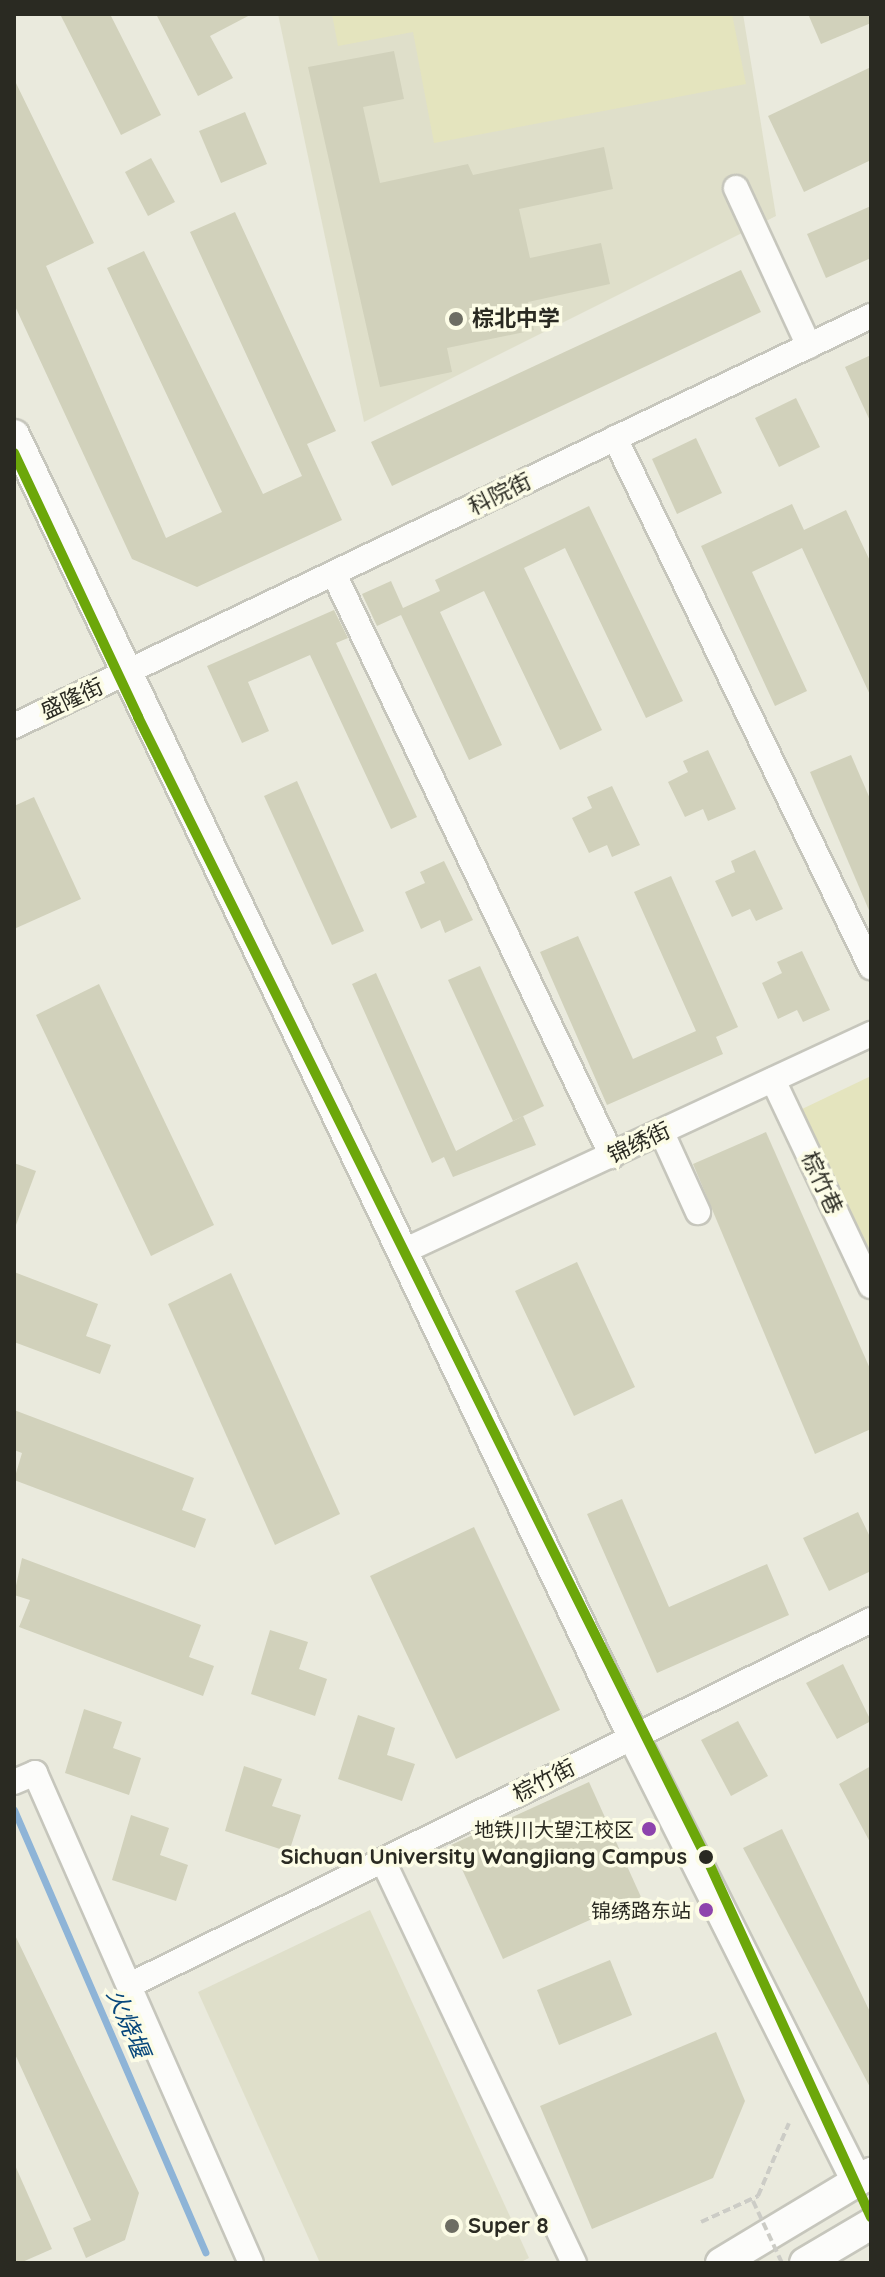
<!DOCTYPE html>
<html>
<head>
<meta charset="utf-8">
<style>
	body { margin:0 }
	#map { position:relative; width:885px; height:2277px; overflow:hidden; background:#eaeadd; font-family:Quicksand,"Noto Sans SC",sans-serif }
	div>[style] { position:absolute }
	[style*='--x'] { left:calc(var(--x)*1px); top:calc(var(--y)*1px); width:calc(var(--w)*1px); rotate:calc(var(--a)*1deg) }
	.built>* { inset:0; background:#dfdfca }
	.green>* { inset:0; background:#e4e4be }
	.stream>* { height:7px; margin:-3.5px; padding:0 3.5px; transform-origin:3.5px; border-radius:3.5px; background:#8eb4d7 }
	.building>* { inset:0; background:#d1d1bb }
	.path>* { height:4px; margin-top:-2px; transform-origin:0; background:repeating-linear-gradient(90deg,#ccccc6 0 8px,transparent 0 12px) }
	.roads { filter:drop-shadow(2px 0 #c6c6bc) drop-shadow(-2px 0 #c6c6bc) drop-shadow(0 2px #c6c6bc) drop-shadow(0 -2px #c6c6bc) }
	.minor>* { height:24px; margin:-12px; padding:0 12px; transform-origin:12px; border-radius:12px; background:#fcfcfa }
	.major>* { height:30px; margin:-15px; padding:0 15px; transform-origin:15px; border-radius:15px; background:#fcfcfa }
	.path-bridge>* { height:4px; margin-top:-2px; transform-origin:0; background:repeating-linear-gradient(90deg,#ccccc6 0 8px,transparent 0 12px) }
	.metro-1>* { height:10px; margin:-5px; padding:0 5px; transform-origin:5px; border-radius:5px; background:#6ca70a }
	.dots>* { width:22px; height:22px; translate:-50% -50%; box-sizing:border-box; border:4px solid #fcfce6; border-radius:50% }
	span { translate:-50% -50%; white-space:nowrap; text-align:center; line-height:1.15; -webkit-text-stroke:7px #fcfce6; paint-order:stroke }
	.bus-label { font-size:20px; color:#2a2a22 }
	.right { translate:-100% -50%; text-align:right }
	.poi-label { font-size:22px; color:#2a2a22; font-weight:700 }
	.left { translate:0 -50%; text-align:left }
	.street-label { font-size:22px; color:#2a2a22 }
	.stop-label { font-size:22px; color:#2a2a22; font-weight:700 }
	.water-label { font-size:24px; color:#07477b; font-style:italic }
	.frame { position:absolute; inset:0; border:16px solid #2a2a22; pointer-events:none }
</style>
</head>
<body>
<div id="map">
	<div class="built">
		<i style="clip-path:polygon(278px 14px,743px 14px,776px 216px,364px 422px)"></i>
		<i style="clip-path:polygon(370px 1910px,529px 2258px,519px 2263px,320px 2263px,198px 1992px)"></i>
	</div>
	<div class="green">
		<i style="clip-path:polygon(332px 14px,732px 14px,746px 84px,434px 143px,413px 32px,338px 46px)"></i>
		<i style="clip-path:polygon(871px 1076px,871px 1259px,800px 1110px)"></i>
	</div>
	<div class="stream">
		<i style="--x:14;--y:1810;--w:482;--a:66.6"></i>
	</div>
	<div class="building">
		<i style="clip-path:polygon(60px 14px,110px 14px,161px 115px,121px 135px)"></i>
		<i style="clip-path:polygon(156px 14px,252px 14px,210px 36px,233px 78px,198px 96px)"></i>
		<i style="clip-path:polygon(808px 14px,871px 14px,871px 23px,821px 44px)"></i>
		<i style="clip-path:polygon(394px 51px,404px 99px,363px 107px,380px 183px,468px 164px,473px 175px,604px 147px,613px 189px,519px 209px,530px 258px,601px 243px,610px 284px,528px 302px,534px 330px,447px 348px,452px 372px,380px 387px,308px 67px)"></i>
		<i style="clip-path:polygon(871px 67px,871px 160px,804px 192px,768px 116px)"></i>
		<i style="clip-path:polygon(14px 79px,94px 243px,46px 266px,166px 538px,222px 512px,107px 268px,144px 251px,263px 494px,302px 476px,190px 232px,235px 212px,336px 431px,307px 444px,342px 520px,197px 587px,132px 559px,14px 304px)"></i>
		<i style="clip-path:polygon(245px 112px,267px 164px,221px 183px,199px 131px)"></i>
		<i style="clip-path:polygon(151px 158px,175px 202px,148px 216px,125px 172px)"></i>
		<i style="clip-path:polygon(871px 206px,871px 258px,826px 278px,807px 234px)"></i>
		<i style="clip-path:polygon(741px 270px,761px 312px,392px 486px,371px 442px)"></i>
		<i style="clip-path:polygon(871px 355px,871px 423px,845px 367px)"></i>
		<i style="clip-path:polygon(796px 398px,820px 447px,779px 467px,755px 418px)"></i>
		<i style="clip-path:polygon(696px 438px,722px 493px,677px 514px,652px 459px)"></i>
		<i style="clip-path:polygon(792px 504px,804px 530px,846px 510px,871px 563px,871px 697px,802px 548px,752px 572px,807px 691px,775px 706px,701px 546px)"></i>
		<i style="clip-path:polygon(589px 506px,683px 701px,646px 718px,565px 548px,524px 568px,602px 730px,560px 750px,484px 591px,440px 612px,502px 745px,469px 760px,401px 615px,377px 626px,362px 594px,391px 581px,403px 608px,440px 591px,435px 580px)"></i>
		<i style="clip-path:polygon(334px 610px,348px 638px,336px 643px,417px 817px,391px 829px,310px 655px,248px 682px,269px 731px,242px 743px,207px 666px)"></i>
		<i style="clip-path:polygon(708px 750px,736px 809px,708px 821px,703px 809px,685px 817px,668px 782px,688px 772px,683px 761px)"></i>
		<i style="clip-path:polygon(851px 755px,871px 801px,871px 915px,810px 772px)"></i>
		<i style="clip-path:polygon(297px 781px,364px 931px,332px 945px,264px 796px)"></i>
		<i style="clip-path:polygon(612px 786px,640px 845px,612px 857px,607px 845px,589px 853px,572px 818px,592px 808px,587px 797px)"></i>
		<i style="clip-path:polygon(34px 797px,81px 899px,14px 929px,14px 806px)"></i>
		<i style="clip-path:polygon(755px 850px,783px 909px,756px 921px,750px 909px,732px 917px,715px 881px,735px 872px,731px 861px)"></i>
		<i style="clip-path:polygon(444px 861px,473px 920px,445px 933px,440px 920px,421px 929px,405px 892px,425px 883px,420px 872px)"></i>
		<i style="clip-path:polygon(671px 876px,738px 1027px,716px 1037px,723px 1054px,607px 1105px,540px 952px,578px 936px,633px 1059px,696px 1031px,634px 892px)"></i>
		<i style="clip-path:polygon(802px 951px,830px 1010px,803px 1022px,797px 1010px,778px 1019px,762px 983px,782px 973px,777px 962px)"></i>
		<i style="clip-path:polygon(480px 966px,544px 1106px,513px 1121px,448px 980px)"></i>
		<i style="clip-path:polygon(376px 973px,456px 1151px,523px 1116px,536px 1145px,453px 1177px,444px 1157px,432px 1163px,352px 984px)"></i>
		<i style="clip-path:polygon(99px 984px,214px 1225px,151px 1256px,36px 1015px)"></i>
		<i style="clip-path:polygon(766px 1132px,871px 1371px,871px 1429px,815px 1454px,693px 1164px)"></i>
		<i style="clip-path:polygon(14px 1163px,36px 1171px,16px 1225px,14px 1224px)"></i>
		<i style="clip-path:polygon(577px 1262px,635px 1387px,574px 1416px,515px 1291px)"></i>
		<i style="clip-path:polygon(14px 1272px,98px 1304px,86px 1336px,111px 1345px,100px 1374px,14px 1342px)"></i>
		<i style="clip-path:polygon(231px 1273px,340px 1514px,275px 1545px,168px 1304px)"></i>
		<i style="clip-path:polygon(14px 1410px,194px 1478px,182px 1510px,206px 1519px,195px 1548px,14px 1480px,22px 1453px,14px 1450px)"></i>
		<i style="clip-path:polygon(622px 1499px,669px 1607px,767px 1564px,789px 1615px,657px 1673px,587px 1514px)"></i>
		<i style="clip-path:polygon(858px 1512px,871px 1539px,871px 1571px,829px 1591px,803px 1538px)"></i>
		<i style="clip-path:polygon(474px 1527px,560px 1710px,456px 1759px,370px 1576px)"></i>
		<i style="clip-path:polygon(22px 1558px,201px 1625px,189px 1657px,214px 1666px,203px 1696px,19px 1627px,30px 1600px,14px 1595px)"></i>
		<i style="clip-path:polygon(270px 1630px,308px 1642px,299px 1669px,327px 1679px,315px 1716px,251px 1694px)"></i>
		<i style="clip-path:polygon(843px 1664px,871px 1721px,837px 1739px,806px 1683px)"></i>
		<i style="clip-path:polygon(84px 1709px,122px 1722px,113px 1748px,141px 1758px,129px 1795px,65px 1773px)"></i>
		<i style="clip-path:polygon(358px 1715px,395px 1728px,387px 1755px,415px 1764px,402px 1801px,338px 1779px)"></i>
		<i style="clip-path:polygon(738px 1721px,768px 1776px,731px 1796px,701px 1740px)"></i>
		<i style="clip-path:polygon(244px 1766px,282px 1779px,272px 1806px,301px 1815px,289px 1852px,225px 1831px)"></i>
		<i style="clip-path:polygon(871px 1766px,871px 1844px,839px 1784px)"></i>
		<i style="clip-path:polygon(589px 1782px,641px 1897px,503px 1959px,451px 1845px)"></i>
		<i style="clip-path:polygon(131px 1815px,169px 1828px,160px 1855px,188px 1865px,176px 1901px,112px 1880px)"></i>
		<i style="clip-path:polygon(782px 1829px,871px 2014px,871px 2089px,743px 1848px)"></i>
		<i style="clip-path:polygon(14px 1933px,139px 2193px,125px 2240px,86px 2258px,73px 2228px,91px 2220px,14px 2052px)"></i>
		<i style="clip-path:polygon(610px 1960px,632px 2015px,559px 2045px,537px 1990px)"></i>
		<i style="clip-path:polygon(716px 2032px,745px 2101px,713px 2178px,592px 2229px,540px 2106px)"></i>
		<i style="clip-path:polygon(14px 2163px,52px 2249px,20px 2263px,14px 2263px)"></i>
	</div>
	<div class="path">
		<i style="--x:701;--y:2222;--w:63;--a:-24.5"></i>
		<i style="--x:758;--y:2196;--w:79;--a:-67"></i>
	</div>
	<div class="roads">
		<div class="minor">
			<i style="--x:736;--y:188;--w:174;--a:65.2"></i>
			<i style="--x:615;--y:438;--w:588;--a:64.18"></i>
			<i style="--x:334;--y:574;--w:645;--a:64.47"></i>
			<i style="--x:14;--y:726;--w:950;--a:-25.57"></i>
			<i style="--x:773;--y:1080;--w:228;--a:64.6"></i>
			<i style="--x:662;--y:1133;--w:87;--a:65.5"></i>
			<i style="--x:406;--y:1250;--w:513;--a:-24.92"></i>
			<i style="--x:14;--y:1782;--w:23;--a:-23"></i>
			<i style="--x:35;--y:1773;--w:535;--a:66.21"></i>
			<i style="--x:384;--y:1863;--w:443;--a:64.6"></i>
			<i style="--x:130;--y:1985;--w:826;--a:-26.22"></i>
		</div>
		<div class="major">
			<i style="--x:14;--y:435;--w:1441;--a:64.56"></i>
			<i style="--x:633;--y:1736;--w:497;--a:63.3"></i>
			<i style="--x:721;--y:2263;--w:175;--a:-31"></i>
			<i style="--x:805;--y:2263;--w:77;--a:-30.6"></i>
		</div>
	</div>
	<div class="path-bridge">
		<i style="--x:753;--y:2201;--w:68;--a:64.9"></i>
	</div>
	<div class="metro-1">
		<i style="--x:14;--y:453;--w:292;--a:64.8"></i>
		<i style="--x:138;--y:717;--w:1276;--a:63.52"></i>
		<i style="--x:707;--y:1859;--w:394;--a:65.4"></i>
	</div>
	<div class="dots">
		<i style="left:456px;top:319px;background:#6d6d63"></i>
		<i style="left:649px;top:1829px;background:#8e44ad"></i>
		<i style="left:706px;top:1857px;background:#2a2a22"></i>
		<i style="left:706px;top:1910px;background:#8e44ad"></i>
		<i style="left:452px;top:2226px;background:#6d6d63"></i>
	</div>
	<div class="bus-label">
		<span class="right" style="left:634px;top:1829px">地铁川大望江校区</span>
		<span class="right" style="left:691px;top:1910px">锦绣路东站</span>
	</div>
	<div class="poi-label">
		<span class="left" style="left:472px;top:319px">棕北中学</span>
		<span class="left" style="left:468px;top:2226px">Super 8</span>
	</div>
	<div class="street-label">
		<span style="left:500px;top:494px;rotate:-26deg">科院街</span>
		<span style="left:72px;top:699px;rotate:-25deg">盛隆街</span>
		<span style="left:639px;top:1143px;rotate:-25deg">锦绣街</span>
		<span style="left:822px;top:1183px;rotate:65deg">棕竹巷</span>
		<span style="left:544px;top:1781px;rotate:-27deg">棕竹街</span>
	</div>
	<div class="stop-label">
		<span class="right" style="left:687px;top:1857px">Sichuan University Wangjiang Campus</span>
	</div>
	<div class="water-label">
		<span style="left:128px;top:2023px;rotate:67deg">火烧堰</span>
	</div>
	<div class="frame"></div>
</div>
</body>
</html>
